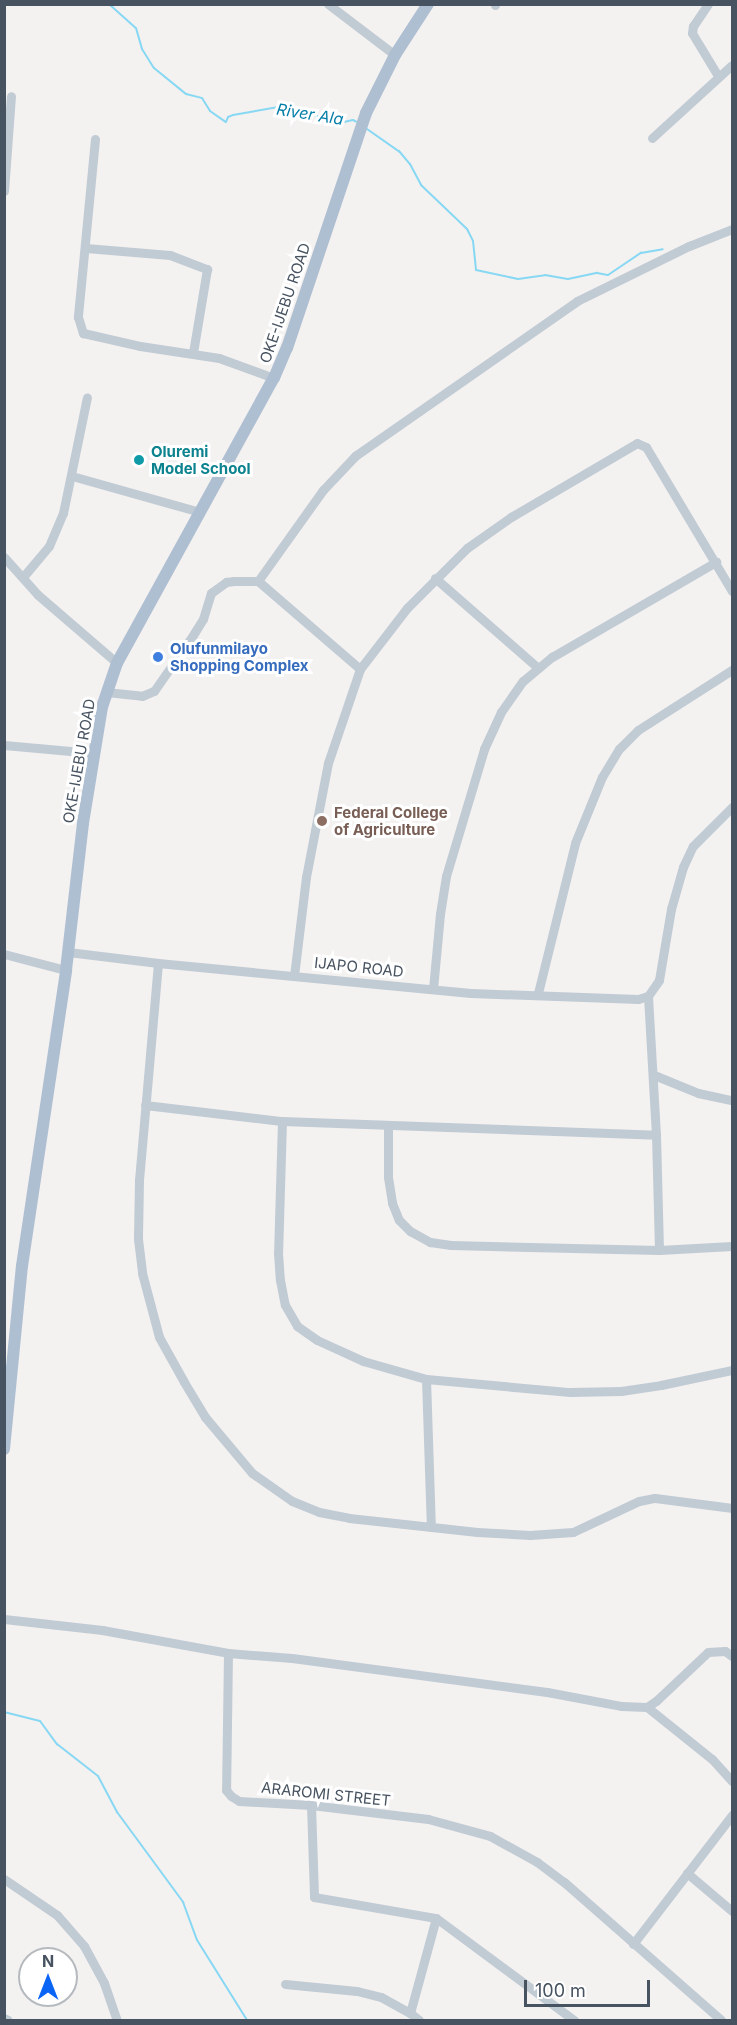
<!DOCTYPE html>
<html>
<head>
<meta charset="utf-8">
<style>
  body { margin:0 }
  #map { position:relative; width:737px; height:2025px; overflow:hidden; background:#f4f1f1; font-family:Inter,sans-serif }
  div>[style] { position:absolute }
  .stream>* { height:2px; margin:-1px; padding:0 1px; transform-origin:1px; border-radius:1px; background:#87d8f3 }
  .minor>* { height:9px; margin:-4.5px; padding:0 4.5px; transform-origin:4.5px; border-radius:4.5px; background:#c1cbd4 }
  .major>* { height:12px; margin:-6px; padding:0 6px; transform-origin:6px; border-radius:6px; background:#afbfd2 }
  .dots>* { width:16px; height:16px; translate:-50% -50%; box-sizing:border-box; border:3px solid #fff; border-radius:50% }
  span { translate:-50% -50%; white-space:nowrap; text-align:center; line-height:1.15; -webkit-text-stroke:6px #fff; paint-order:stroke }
  .street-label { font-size:15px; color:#475360 }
  .culture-label { font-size:15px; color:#0d838f; font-weight:700 }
  .left { translate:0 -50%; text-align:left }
  .shop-label { font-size:15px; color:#366cbe; font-weight:700 }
  .education-label { font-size:15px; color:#785e54; font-weight:700 }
  .water-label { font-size:16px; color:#037ea9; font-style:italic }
  .frame { position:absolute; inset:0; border:6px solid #475360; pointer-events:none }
  .north { position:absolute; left:18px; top:1947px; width:60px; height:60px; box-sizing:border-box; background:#fff; border:2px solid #b5babf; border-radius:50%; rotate:0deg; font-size:16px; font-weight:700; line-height:24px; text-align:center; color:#475360 }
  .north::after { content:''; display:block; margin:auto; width:21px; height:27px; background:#0b65f4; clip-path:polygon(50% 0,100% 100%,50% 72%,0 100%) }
  .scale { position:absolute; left:524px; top:1980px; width:126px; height:27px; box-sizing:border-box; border:3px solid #475360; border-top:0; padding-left:8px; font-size:18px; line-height:21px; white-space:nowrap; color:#475360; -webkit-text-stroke:4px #fff; paint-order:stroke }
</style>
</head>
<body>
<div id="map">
  <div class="stream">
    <i style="left:109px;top:4px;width:36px;rotate:42deg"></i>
    <i style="left:136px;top:28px;width:22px;rotate:74deg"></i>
    <i style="left:142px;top:49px;width:22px;rotate:58deg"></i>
    <i style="left:154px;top:68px;width:41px;rotate:39.1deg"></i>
    <i style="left:186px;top:94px;width:16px;rotate:14deg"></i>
    <i style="left:202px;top:98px;width:15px;rotate:58deg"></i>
    <i style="left:210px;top:111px;width:19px;rotate:35deg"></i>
    <i style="left:226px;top:122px;width:5px;rotate:-68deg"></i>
    <i style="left:228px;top:117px;width:5px;rotate:-22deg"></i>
    <i style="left:233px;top:115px;width:46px;rotate:-10.1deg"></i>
    <i style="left:278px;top:107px;width:68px;rotate:12.8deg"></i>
    <i style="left:344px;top:122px;width:9px;rotate:-13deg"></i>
    <i style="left:353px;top:120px;width:4px;rotate:27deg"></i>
    <i style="left:367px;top:129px;width:39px;rotate:35deg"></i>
    <i style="left:399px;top:151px;width:17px;rotate:50deg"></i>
    <i style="left:410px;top:164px;width:24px;rotate:62deg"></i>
    <i style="left:421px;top:185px;width:64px;rotate:43.7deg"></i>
    <i style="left:467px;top:229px;width:13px;rotate:63deg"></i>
    <i style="left:473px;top:241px;width:29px;rotate:84deg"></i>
    <i style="left:476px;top:270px;width:43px;rotate:12.1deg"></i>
    <i style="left:518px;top:279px;width:27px;rotate:-8deg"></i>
    <i style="left:545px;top:275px;width:23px;rotate:10deg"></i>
    <i style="left:568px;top:279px;width:30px;rotate:-12deg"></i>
    <i style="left:597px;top:273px;width:11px;rotate:10deg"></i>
    <i style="left:608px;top:275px;width:40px;rotate:-34deg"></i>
    <i style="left:641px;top:253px;width:22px;rotate:-10deg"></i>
    <i style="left:4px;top:1712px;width:37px;rotate:14deg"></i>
    <i style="left:40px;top:1721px;width:29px;rotate:54deg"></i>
    <i style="left:57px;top:1744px;width:52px;rotate:38deg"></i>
    <i style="left:98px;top:1776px;width:41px;rotate:62.2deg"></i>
    <i style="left:117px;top:1812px;width:112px;rotate:53.7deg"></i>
    <i style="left:183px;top:1902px;width:40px;rotate:69.8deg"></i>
    <i style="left:197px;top:1940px;width:94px;rotate:58deg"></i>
  </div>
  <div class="minor">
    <i style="left:328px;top:4px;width:84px;rotate:37.3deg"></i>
    <i style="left:495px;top:4px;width:1px;rotate:90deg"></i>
    <i style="left:708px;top:4px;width:27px;rotate:124deg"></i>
    <i style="left:693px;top:26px;width:7px;rotate:98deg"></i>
    <i style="left:692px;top:33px;width:50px;rotate:58.8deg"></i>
    <i style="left:652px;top:138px;width:108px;rotate:-42.4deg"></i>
    <i style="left:95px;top:139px;width:179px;rotate:95.5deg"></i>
    <i style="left:78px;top:317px;width:17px;rotate:73deg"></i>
    <i style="left:83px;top:333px;width:58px;rotate:12.8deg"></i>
    <i style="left:140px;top:346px;width:80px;rotate:8.6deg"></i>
    <i style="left:219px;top:358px;width:59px;rotate:20deg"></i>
    <i style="left:4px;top:191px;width:95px;rotate:-85.8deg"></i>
    <i style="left:86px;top:248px;width:84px;rotate:4.8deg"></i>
    <i style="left:170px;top:255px;width:40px;rotate:21deg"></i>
    <i style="left:207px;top:269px;width:85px;rotate:99.5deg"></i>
    <i style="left:72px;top:476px;width:133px;rotate:15.7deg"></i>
    <i style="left:4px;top:557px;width:51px;rotate:48.2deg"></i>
    <i style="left:38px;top:595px;width:104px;rotate:40.7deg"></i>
    <i style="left:23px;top:577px;width:40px;rotate:-50deg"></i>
    <i style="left:49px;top:546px;width:36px;rotate:-67deg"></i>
    <i style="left:63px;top:513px;width:118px;rotate:-78.3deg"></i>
    <i style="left:435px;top:578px;width:137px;rotate:41.1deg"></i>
    <i style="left:258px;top:581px;width:112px;rotate:-54.5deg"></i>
    <i style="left:323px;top:490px;width:47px;rotate:-46.7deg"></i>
    <i style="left:355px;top:456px;width:271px;rotate:-34.9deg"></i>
    <i style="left:577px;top:301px;width:125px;rotate:-26.2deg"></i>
    <i style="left:689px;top:246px;width:46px;rotate:-21.6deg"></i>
    <i style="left:106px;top:692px;width:36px;rotate:6deg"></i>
    <i style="left:142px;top:696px;width:13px;rotate:-23deg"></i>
    <i style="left:154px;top:691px;width:68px;rotate:-55.1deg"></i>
    <i style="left:193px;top:635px;width:19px;rotate:-58deg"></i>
    <i style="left:203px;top:619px;width:27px;rotate:-73deg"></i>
    <i style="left:211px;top:593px;width:19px;rotate:-36deg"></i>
    <i style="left:226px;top:582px;width:8px;rotate:-7deg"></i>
    <i style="left:234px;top:581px;width:24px"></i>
    <i style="left:258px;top:581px;width:135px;rotate:40.8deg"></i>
    <i style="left:4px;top:745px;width:89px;rotate:5.1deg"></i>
    <i style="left:68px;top:952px;width:91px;rotate:7deg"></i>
    <i style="left:158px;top:963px;width:314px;rotate:5.5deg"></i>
    <i style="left:471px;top:993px;width:167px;rotate:2.1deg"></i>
    <i style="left:638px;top:999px;width:10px;rotate:-17deg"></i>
    <i style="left:4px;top:954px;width:64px;rotate:14.5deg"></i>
    <i style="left:158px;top:963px;width:218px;rotate:95deg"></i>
    <i style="left:139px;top:1180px;width:59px;rotate:91deg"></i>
    <i style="left:138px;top:1239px;width:34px;rotate:83deg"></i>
    <i style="left:142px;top:1273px;width:66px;rotate:75.1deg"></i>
    <i style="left:159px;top:1337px;width:51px;rotate:60.9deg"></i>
    <i style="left:184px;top:1382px;width:41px;rotate:59deg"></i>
    <i style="left:205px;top:1417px;width:73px;rotate:50deg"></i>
    <i style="left:252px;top:1473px;width:49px;rotate:35deg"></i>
    <i style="left:292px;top:1501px;width:29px;rotate:22deg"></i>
    <i style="left:319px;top:1512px;width:31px;rotate:11deg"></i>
    <i style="left:349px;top:1518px;width:129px;rotate:6.2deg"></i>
    <i style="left:477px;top:1532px;width:53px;rotate:3.2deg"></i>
    <i style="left:530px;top:1535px;width:43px;rotate:-4deg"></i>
    <i style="left:573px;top:1532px;width:73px;rotate:-25.2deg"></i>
    <i style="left:639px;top:1501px;width:16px;rotate:-11deg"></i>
    <i style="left:655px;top:1498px;width:78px;rotate:7.4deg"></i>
    <i style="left:294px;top:976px;width:100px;rotate:-83.1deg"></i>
    <i style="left:306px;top:877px;width:116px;rotate:-79.1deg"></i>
    <i style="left:328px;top:763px;width:99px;rotate:-71.2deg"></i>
    <i style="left:360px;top:669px;width:77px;rotate:-52.4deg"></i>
    <i style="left:407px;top:608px;width:85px;rotate:-45deg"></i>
    <i style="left:467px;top:548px;width:54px;rotate:-35.2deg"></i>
    <i style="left:511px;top:517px;width:146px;rotate:-30.4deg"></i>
    <i style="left:637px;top:443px;width:10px;rotate:24deg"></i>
    <i style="left:646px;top:447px;width:168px;rotate:59.2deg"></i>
    <i style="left:433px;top:989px;width:75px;rotate:-84.7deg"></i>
    <i style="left:440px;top:914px;width:38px;rotate:-81deg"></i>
    <i style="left:446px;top:876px;width:133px;rotate:-73.3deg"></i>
    <i style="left:484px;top:749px;width:41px;rotate:-65.3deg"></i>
    <i style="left:501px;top:712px;width:38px;rotate:-55deg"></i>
    <i style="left:523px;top:681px;width:38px;rotate:-40deg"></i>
    <i style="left:552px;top:657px;width:190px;rotate:-30.1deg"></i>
    <i style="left:538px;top:993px;width:154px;rotate:-76.1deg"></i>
    <i style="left:575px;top:843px;width:71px;rotate:-67.8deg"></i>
    <i style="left:602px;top:777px;width:33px;rotate:-59deg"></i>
    <i style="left:619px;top:749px;width:27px;rotate:-45deg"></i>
    <i style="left:638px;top:730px;width:112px;rotate:-32.6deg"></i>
    <i style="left:654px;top:1075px;width:48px;rotate:22.2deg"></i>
    <i style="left:698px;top:1093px;width:35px;rotate:12deg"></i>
    <i style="left:145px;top:1105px;width:138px;rotate:6.7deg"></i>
    <i style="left:282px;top:1121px;width:374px;rotate:2.1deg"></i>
    <i style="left:656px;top:1135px;width:115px;rotate:88.5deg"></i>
    <i style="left:282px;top:1121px;width:132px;rotate:91.7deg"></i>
    <i style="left:278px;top:1253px;width:27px;rotate:86deg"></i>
    <i style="left:280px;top:1280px;width:25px;rotate:79deg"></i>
    <i style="left:285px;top:1305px;width:24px;rotate:60deg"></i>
    <i style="left:297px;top:1326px;width:24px;rotate:35deg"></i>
    <i style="left:317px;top:1340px;width:51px;rotate:24.5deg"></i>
    <i style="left:363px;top:1361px;width:66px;rotate:15.9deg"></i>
    <i style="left:426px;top:1379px;width:145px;rotate:5.2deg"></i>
    <i style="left:570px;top:1392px;width:51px;rotate:-1.1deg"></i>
    <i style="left:621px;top:1391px;width:40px;rotate:-8.5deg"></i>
    <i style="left:661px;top:1385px;width:73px;rotate:-11.9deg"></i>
    <i style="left:388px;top:1125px;width:52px;rotate:90deg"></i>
    <i style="left:388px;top:1177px;width:26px;rotate:81deg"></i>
    <i style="left:392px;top:1203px;width:18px;rotate:68deg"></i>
    <i style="left:399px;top:1220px;width:16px;rotate:45deg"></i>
    <i style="left:410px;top:1231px;width:23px;rotate:29deg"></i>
    <i style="left:430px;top:1242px;width:21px;rotate:8deg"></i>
    <i style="left:451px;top:1245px;width:208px;rotate:1.4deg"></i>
    <i style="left:659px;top:1250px;width:73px;rotate:-3.1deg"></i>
    <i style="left:656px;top:1135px;width:139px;rotate:-93.3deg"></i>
    <i style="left:648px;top:996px;width:19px;rotate:-55deg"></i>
    <i style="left:659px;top:980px;width:72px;rotate:-80.4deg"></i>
    <i style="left:671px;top:909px;width:44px;rotate:-74.1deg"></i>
    <i style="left:683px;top:867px;width:23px;rotate:-65deg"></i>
    <i style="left:693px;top:846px;width:55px;rotate:-45deg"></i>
    <i style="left:426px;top:1379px;width:148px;rotate:88.1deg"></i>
    <i style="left:4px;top:1619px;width:99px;rotate:6.4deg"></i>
    <i style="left:102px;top:1630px;width:128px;rotate:10.3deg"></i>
    <i style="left:228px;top:1653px;width:64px;rotate:4.5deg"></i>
    <i style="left:292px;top:1658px;width:257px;rotate:7.6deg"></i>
    <i style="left:547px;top:1692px;width:75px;rotate:10.7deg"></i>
    <i style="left:621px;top:1706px;width:26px;rotate:2deg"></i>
    <i style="left:647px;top:1707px;width:11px;rotate:-34deg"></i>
    <i style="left:656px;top:1701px;width:71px;rotate:-43.3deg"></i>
    <i style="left:708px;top:1652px;width:17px;rotate:-3deg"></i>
    <i style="left:725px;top:1651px;width:9px;rotate:36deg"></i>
    <i style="left:228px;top:1653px;width:137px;rotate:90.8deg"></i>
    <i style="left:226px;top:1790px;width:8px;rotate:50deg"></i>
    <i style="left:231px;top:1796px;width:9px;rotate:32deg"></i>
    <i style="left:239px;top:1801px;width:72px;rotate:3.2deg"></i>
    <i style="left:311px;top:1805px;width:118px;rotate:6.8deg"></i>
    <i style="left:428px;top:1819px;width:64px;rotate:15.3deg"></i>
    <i style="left:490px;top:1836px;width:54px;rotate:29deg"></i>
    <i style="left:537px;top:1862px;width:34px;rotate:37deg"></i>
    <i style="left:564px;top:1882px;width:209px;rotate:41.3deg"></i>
    <i style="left:647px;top:1707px;width:83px;rotate:38.7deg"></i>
    <i style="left:712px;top:1759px;width:30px;rotate:48deg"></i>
    <i style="left:311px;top:1805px;width:92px;rotate:88.1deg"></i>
    <i style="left:314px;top:1897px;width:124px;rotate:9.8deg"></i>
    <i style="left:436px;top:1918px;width:172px;rotate:36.5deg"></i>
    <i style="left:687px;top:1873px;width:59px;rotate:40.2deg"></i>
    <i style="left:4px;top:1879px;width:64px;rotate:34.2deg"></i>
    <i style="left:57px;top:1915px;width:41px;rotate:48.9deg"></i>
    <i style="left:84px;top:1946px;width:42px;rotate:61.6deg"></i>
    <i style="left:104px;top:1983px;width:39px;rotate:71deg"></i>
    <i style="left:633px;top:1944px;width:163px;rotate:-52.5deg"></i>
    <i style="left:285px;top:1984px;width:72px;rotate:5.6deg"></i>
    <i style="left:357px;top:1991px;width:25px;rotate:14deg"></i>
    <i style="left:381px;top:1997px;width:33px;rotate:29deg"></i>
    <i style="left:4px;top:2018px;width:4px;rotate:27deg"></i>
    <i style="left:419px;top:2020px;width:11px;rotate:-142deg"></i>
    <i style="left:410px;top:2013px;width:98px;rotate:-74.7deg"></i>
  </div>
  <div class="major">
    <i style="left:4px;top:1449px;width:184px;rotate:-84.4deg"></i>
    <i style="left:22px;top:1266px;width:299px;rotate:-81.5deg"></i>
    <i style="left:66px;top:970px;width:148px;rotate:-83.4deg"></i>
    <i style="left:83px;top:823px;width:118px;rotate:-80.7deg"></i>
    <i style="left:102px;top:707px;width:46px;rotate:-71.2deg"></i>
    <i style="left:117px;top:663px;width:325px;rotate:-61.2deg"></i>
    <i style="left:274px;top:378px;width:33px;rotate:-67deg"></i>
    <i style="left:287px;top:348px;width:248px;rotate:-71.4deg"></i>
    <i style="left:366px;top:113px;width:65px;rotate:-63.4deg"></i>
    <i style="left:395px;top:55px;width:61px;rotate:-57.1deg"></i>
  </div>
  <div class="dots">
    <i style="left:139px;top:460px;background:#0f9aa8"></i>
    <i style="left:158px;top:657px;background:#3f7fe0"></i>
    <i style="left:322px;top:821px;background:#8d6e63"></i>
  </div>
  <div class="street-label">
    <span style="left:285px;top:303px;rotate:-71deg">OKE-IJEBU ROAD</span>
    <span style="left:79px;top:761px;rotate:-80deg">OKE-IJEBU ROAD</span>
    <span style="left:359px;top:967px;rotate:6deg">IJAPO ROAD</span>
    <span style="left:326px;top:1794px;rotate:6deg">ARAROMI STREET</span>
  </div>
  <div class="culture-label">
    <span class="left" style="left:151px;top:460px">Oluremi<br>Model School</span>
  </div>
  <div class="shop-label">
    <span class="left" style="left:170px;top:657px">Olufunmilayo<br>Shopping Complex</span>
  </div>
  <div class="education-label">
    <span class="left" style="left:334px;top:821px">Federal College<br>of Agriculture</span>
  </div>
  <div class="water-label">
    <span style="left:310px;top:114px;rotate:9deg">River Ala</span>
  </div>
  <div class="frame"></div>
  <div class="north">N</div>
  <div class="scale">100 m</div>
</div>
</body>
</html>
